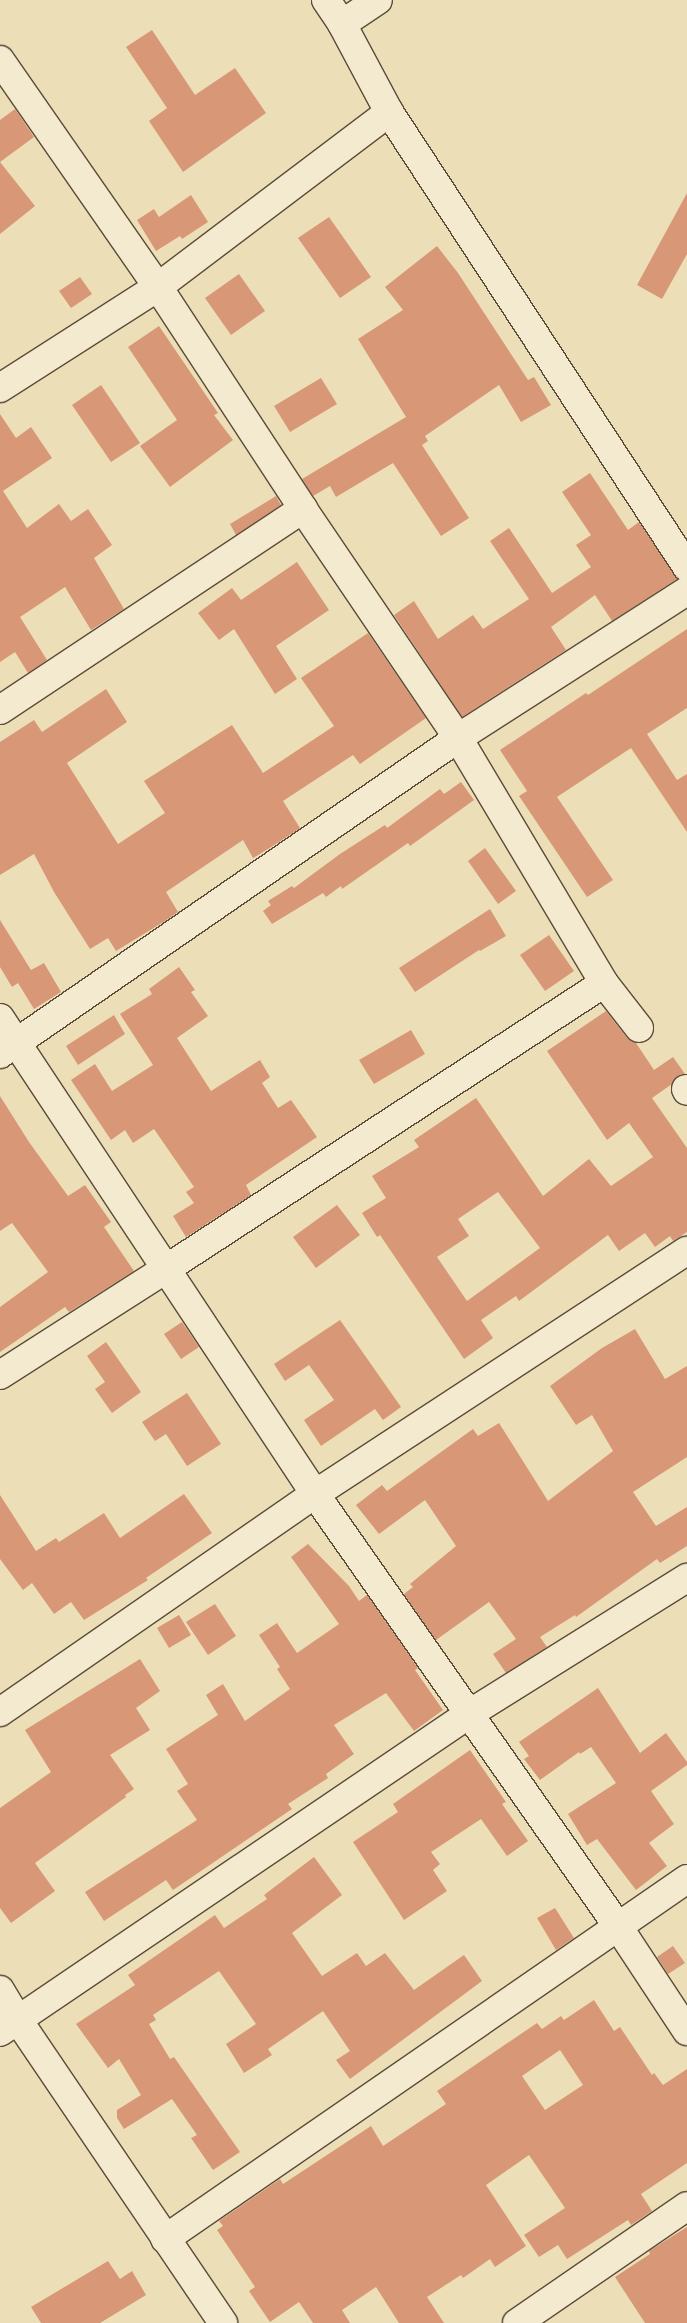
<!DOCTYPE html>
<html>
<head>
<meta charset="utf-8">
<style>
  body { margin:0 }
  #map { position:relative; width:687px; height:2323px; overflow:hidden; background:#ecdfb7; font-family:Vollkorn,serif }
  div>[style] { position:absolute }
  .building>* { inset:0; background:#d89777 }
  .roads { filter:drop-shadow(1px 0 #5b4b39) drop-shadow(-1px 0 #5b4b39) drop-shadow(0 1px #5b4b39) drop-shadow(0 -1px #5b4b39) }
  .minor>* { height:28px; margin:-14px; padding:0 14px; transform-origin:14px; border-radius:14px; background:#f3ead0 }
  span { translate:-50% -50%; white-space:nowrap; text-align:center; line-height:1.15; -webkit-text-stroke:4px #f3ead0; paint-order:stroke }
</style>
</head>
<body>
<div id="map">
  <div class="building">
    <i style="clip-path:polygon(152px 30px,195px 95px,235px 68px,266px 113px,183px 172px,149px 121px,167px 108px,126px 47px)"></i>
    <i style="clip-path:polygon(15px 109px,34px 137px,0 162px,35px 206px,0 234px,0 120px)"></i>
    <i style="clip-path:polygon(687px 193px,687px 254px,662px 299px,637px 285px)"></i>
    <i style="clip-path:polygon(191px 195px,208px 222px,182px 239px,180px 236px,156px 251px,137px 220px,154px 209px,159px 217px)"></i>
    <i style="clip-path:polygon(329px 217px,371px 277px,340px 298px,298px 238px)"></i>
    <i style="clip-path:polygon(437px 246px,458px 273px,528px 380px,534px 377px,551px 405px,521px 422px,499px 385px,425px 436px,428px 441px,422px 445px,469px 518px,441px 536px,393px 463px,336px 497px,330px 486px,313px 496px,302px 479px,406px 417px,358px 339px,403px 310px,385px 287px)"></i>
    <i style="clip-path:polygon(239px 274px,265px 311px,231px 335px,205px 298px)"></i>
    <i style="clip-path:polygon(80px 277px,92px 294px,71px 308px,59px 291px)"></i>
    <i style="clip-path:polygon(159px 326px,218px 413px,214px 415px,233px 440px,170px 487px,140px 446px,177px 420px,128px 347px)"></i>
    <i style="clip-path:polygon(321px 378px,337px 404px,290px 432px,274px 406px)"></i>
    <i style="clip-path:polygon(101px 385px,140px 443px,111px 462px,72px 405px)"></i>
    <i style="clip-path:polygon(0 414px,16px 438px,31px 427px,52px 458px,3px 491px,27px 528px,59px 504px,71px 521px,88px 509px,112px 545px,94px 558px,124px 609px,91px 630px,65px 587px,20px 617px,47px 660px,28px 673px,15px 652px,0 662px)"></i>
    <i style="clip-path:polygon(590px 473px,628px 530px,639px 522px,677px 579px,612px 621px,595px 595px,551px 627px,566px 650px,462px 717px,394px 615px,414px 601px,438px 639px,473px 615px,483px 629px,529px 599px,490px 541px,509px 528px,552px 593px,591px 567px,576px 545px,591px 535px,562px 492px)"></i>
    <i style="clip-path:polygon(276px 496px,281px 505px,236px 535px,230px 524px)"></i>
    <i style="clip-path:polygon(297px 562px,329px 610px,276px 646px,297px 679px,275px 694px,234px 629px,219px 640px,198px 613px,232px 588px,241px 600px)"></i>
    <i style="clip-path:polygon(687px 629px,687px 708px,647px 734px,677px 780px,687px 774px,687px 832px,631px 748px,557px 797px,613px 880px,587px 897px,519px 796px,527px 791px,500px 750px,586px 693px,588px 695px)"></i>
    <i style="clip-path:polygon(368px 633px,426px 718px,360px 764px,353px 755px,283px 801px,300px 828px,276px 844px,253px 858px,243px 840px,166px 892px,178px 912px,165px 921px,116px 951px,108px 938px,90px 949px,54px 892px,34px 854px,0 875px,0 742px,34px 720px,42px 732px,106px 689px,127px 722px,67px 763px,118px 844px,165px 813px,144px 781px,232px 725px,263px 773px,334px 726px,301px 678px)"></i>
    <i style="clip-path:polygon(461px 782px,474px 800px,410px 846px,408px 843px,342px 889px,341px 886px,326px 897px,323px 893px,272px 924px,263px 911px,271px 905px,268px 901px,292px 886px,294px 888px,340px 854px,385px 825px,387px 828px,440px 789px,444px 794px)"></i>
    <i style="clip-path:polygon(485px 848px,516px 891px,498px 904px,468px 861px)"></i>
    <i style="clip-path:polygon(490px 909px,506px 936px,480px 951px,479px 950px,415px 992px,399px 968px)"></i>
    <i style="clip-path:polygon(0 920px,31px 970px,44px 963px,61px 992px,34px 1009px,18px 983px,12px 987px,0 967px)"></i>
    <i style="clip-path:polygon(549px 935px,574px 971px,545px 991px,520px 955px)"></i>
    <i style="clip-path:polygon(179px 967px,195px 990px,191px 992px,208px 1016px,177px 1038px,211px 1091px,260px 1060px,270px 1077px,262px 1083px,278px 1108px,291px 1100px,317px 1137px,246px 1185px,251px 1195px,186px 1237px,173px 1216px,194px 1203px,186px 1192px,194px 1187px,154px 1129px,133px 1143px,125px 1130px,111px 1140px,71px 1080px,95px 1064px,112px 1091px,153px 1065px,120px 1014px,152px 994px,149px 989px)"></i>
    <i style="clip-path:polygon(evenodd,606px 1011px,627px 1038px,636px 1043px,654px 1070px,673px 1057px,685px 1074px,679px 1075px,672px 1084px,652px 1098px,687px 1148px,687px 1232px,673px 1241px,670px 1236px,655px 1247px,645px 1233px,619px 1251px,608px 1235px,519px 1301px,516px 1296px,481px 1320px,493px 1338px,464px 1359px,380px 1235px,377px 1237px,362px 1213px,386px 1198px,372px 1176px,419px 1147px,414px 1140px,476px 1098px,543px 1196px,589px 1159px,611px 1186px,653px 1157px,629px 1123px,607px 1140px,547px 1051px,606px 1011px,498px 1192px,540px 1248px,467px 1301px,437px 1257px,469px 1236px,458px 1219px,498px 1192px)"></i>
    <i style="clip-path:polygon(114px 1015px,125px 1034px,78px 1065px,66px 1046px)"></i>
    <i style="clip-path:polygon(411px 1030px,425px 1054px,374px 1084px,359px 1060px)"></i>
    <i style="clip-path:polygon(0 1096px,29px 1142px,68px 1196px,85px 1185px,111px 1222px,104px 1227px,134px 1271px,69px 1312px,65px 1307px,0 1352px,0 1307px,48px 1272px,12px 1223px,0 1231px)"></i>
    <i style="clip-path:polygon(337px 1205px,360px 1235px,316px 1268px,293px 1237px)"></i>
    <i style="clip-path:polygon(340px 1320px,401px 1407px,383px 1420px,375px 1409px,321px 1446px,304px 1420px,334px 1400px,309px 1365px,285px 1381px,274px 1364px)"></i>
    <i style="clip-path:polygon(182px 1322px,199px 1347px,181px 1359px,164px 1334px)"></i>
    <i style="clip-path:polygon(635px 1329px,665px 1379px,687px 1366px,687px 1457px,633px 1492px,656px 1526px,687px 1507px,687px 1546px,660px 1563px,657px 1559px,576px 1617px,575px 1615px,540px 1637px,547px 1647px,506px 1673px,493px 1654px,516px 1639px,489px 1602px,436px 1640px,404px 1594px,413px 1587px,410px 1584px,456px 1546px,425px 1500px,379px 1534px,356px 1505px,382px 1485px,387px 1491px,473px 1429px,478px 1436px,499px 1423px,548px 1501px,613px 1451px,592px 1415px,576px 1425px,550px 1386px,602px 1348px)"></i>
    <i style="clip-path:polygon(106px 1342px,141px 1392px,112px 1413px,95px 1389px,105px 1382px,87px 1356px)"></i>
    <i style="clip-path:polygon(187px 1393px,221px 1444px,187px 1466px,166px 1434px,155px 1441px,142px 1422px)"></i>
    <i style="clip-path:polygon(184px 1494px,212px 1533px,146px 1578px,148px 1580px,84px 1620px,71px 1602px,54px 1614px,32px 1583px,23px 1590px,0 1559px,0 1495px,36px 1551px,56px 1538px,59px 1542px,104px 1513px,120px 1538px)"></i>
    <i style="clip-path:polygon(308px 1544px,349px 1586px,359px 1601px,367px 1595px,418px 1668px,415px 1670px,443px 1710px,414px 1731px,386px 1693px,334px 1725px,354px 1754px,326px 1774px,328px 1778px,288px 1804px,292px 1809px,173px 1890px,166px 1880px,104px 1921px,85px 1892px,197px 1820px,177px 1791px,188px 1784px,166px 1749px,218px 1715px,206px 1695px,223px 1684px,245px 1721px,290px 1689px,277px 1669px,280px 1667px,259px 1635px,277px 1623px,297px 1653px,339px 1624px,291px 1557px)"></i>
    <i style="clip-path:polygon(215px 1604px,236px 1636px,208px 1655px,186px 1622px)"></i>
    <i style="clip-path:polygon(179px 1615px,191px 1635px,169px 1648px,157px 1628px)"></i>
    <i style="clip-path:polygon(140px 1659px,160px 1691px,136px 1708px,150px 1730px,110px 1755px,134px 1789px,125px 1795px,126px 1797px,35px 1863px,55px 1891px,11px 1923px,0 1908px,0 1808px,51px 1772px,25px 1730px)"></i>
    <i style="clip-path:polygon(598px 1688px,640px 1753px,666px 1733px,687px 1762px,687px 1765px,651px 1791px,674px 1824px,649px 1843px,667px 1866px,636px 1890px,597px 1839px,587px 1845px,568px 1814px,616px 1783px,591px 1747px,580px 1754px,579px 1752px,540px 1780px,524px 1759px,529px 1756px,519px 1742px)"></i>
    <i style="clip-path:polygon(470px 1750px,506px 1802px,502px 1804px,528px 1841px,507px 1856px,481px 1819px,431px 1852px,440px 1864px,433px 1870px,447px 1891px,404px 1920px,353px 1842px,398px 1812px,393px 1804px)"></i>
    <i style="clip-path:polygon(314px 1857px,342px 1895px,292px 1933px,322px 1976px,357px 1953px,366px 1966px,385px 1953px,414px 1990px,464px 1955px,482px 1981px,350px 2079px,336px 2060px,350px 2051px,323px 2011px,268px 2049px,272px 2055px,244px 2073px,226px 2044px,256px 2024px,219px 1971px,153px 2015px,156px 2020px,149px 2024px,170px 2059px,174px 2057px,240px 2152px,213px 2170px,191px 2138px,197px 2135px,172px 2099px,124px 2129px,117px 2118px,117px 2110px,141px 2095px,119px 2059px,108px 2068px,76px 2024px,135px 1985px,128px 1975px,215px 1915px,224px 1928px,267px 1899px,264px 1895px)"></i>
    <i style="clip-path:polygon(555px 1908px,574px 1938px,556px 1950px,537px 1918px)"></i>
    <i style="clip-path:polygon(673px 1946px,685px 1963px,668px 1974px,657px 1957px)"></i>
    <i style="clip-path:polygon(evenodd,594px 2000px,614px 2031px,620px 2027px,652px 2075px,654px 2073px,663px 2085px,687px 2069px,687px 2163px,641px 2194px,652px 2211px,631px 2225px,628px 2220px,567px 2259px,558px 2245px,539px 2257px,524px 2235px,565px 2208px,529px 2155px,486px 2185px,526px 2246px,495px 2267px,490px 2259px,463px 2278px,461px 2275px,427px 2297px,444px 2323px,399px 2323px,376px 2287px,342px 2310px,350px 2323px,313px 2323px,299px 2302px,270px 2322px,249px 2291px,255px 2287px,217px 2230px,223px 2226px,219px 2221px,280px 2179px,283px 2184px,371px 2126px,383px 2146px,446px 2104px,437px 2091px,537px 2023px,542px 2029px,561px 2016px,564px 2020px,594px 2000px,560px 2050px,583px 2085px,545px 2110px,522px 2076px,560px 2050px)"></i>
    <i style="clip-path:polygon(687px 2227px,687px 2323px,645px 2323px,615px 2277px,650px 2254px,649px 2251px)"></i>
    <i style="clip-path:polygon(108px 2261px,120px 2279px,132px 2271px,146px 2295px,100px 2323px,41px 2323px,31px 2307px)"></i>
  </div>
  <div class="roads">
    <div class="minor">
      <i style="left:326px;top:0;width:29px;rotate:56deg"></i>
      <i style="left:342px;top:24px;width:100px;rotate:61.9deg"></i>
      <i style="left:389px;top:112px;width:544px;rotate:56.78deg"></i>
      <i style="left:342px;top:24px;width:43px;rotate:-33.7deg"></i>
      <i style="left:0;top:60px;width:277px;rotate:55.2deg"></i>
      <i style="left:158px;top:287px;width:265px;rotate:56.8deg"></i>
      <i style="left:303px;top:509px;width:277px;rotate:55.9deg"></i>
      <i style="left:458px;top:738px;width:285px;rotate:59.2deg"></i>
      <i style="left:604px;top:983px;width:57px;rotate:52.1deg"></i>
      <i style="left:0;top:388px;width:188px;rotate:-32.6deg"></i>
      <i style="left:158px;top:287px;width:290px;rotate:-37.1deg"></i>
      <i style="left:0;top:710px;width:364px;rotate:-33.6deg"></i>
      <i style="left:0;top:1018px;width:571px;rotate:56.5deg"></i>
      <i style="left:315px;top:1494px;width:526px;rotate:54.98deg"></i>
      <i style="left:617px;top:1925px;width:127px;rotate:56.6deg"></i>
      <i style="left:0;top:1054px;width:556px;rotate:-34.6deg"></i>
      <i style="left:458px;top:738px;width:272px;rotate:-32.7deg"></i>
      <i style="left:686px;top:1089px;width:2px;rotate:63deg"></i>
      <i style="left:0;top:1375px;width:197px;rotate:-32.6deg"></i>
      <i style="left:166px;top:1269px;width:523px;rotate:-33.14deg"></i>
      <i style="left:0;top:1712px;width:383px;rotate:-34.7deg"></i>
      <i style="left:315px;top:1494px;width:444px;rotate:-33.2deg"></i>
      <i style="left:0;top:1990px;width:35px;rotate:59deg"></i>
      <i style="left:18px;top:2020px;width:366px;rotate:55.9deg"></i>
      <i style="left:0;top:2032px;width:567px;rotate:-34.14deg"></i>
      <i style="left:469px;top:1714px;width:257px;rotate:-32deg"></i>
      <i style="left:165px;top:2239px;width:634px;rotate:-34.59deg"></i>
      <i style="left:517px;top:2323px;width:206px;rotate:-34.5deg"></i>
    </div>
  </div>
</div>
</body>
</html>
